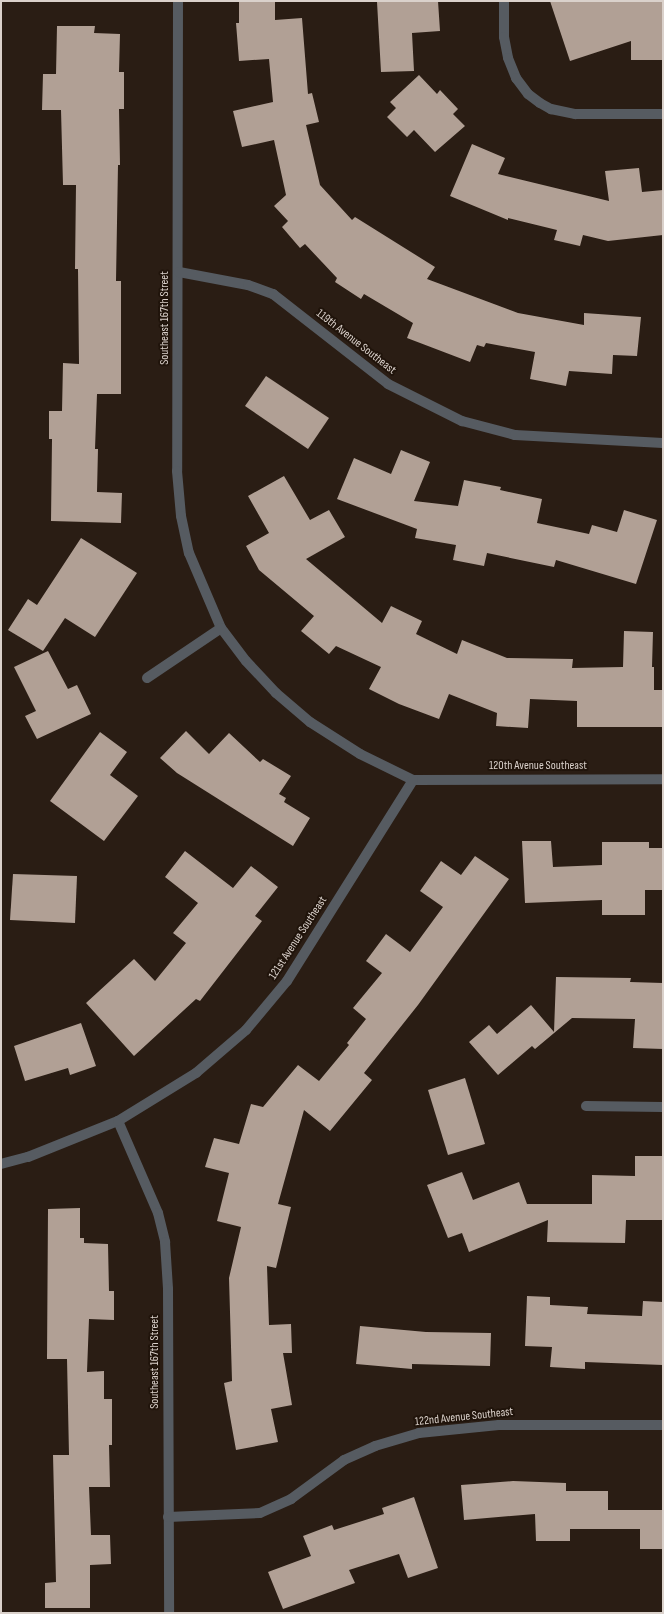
<!DOCTYPE html>
<html>
<head>
<meta charset="utf-8">
<style>
  body { margin:0 }
  #map { position:relative; width:664px; height:1614px; overflow:hidden; background:#2a1d14; font-family:"Sofia Sans Condensed",sans-serif }
  div>[style] { position:absolute }
  .building>* { inset:0; background:#b1a095 }
  .minor>* { height:10px; margin:-5px; padding:0 5px; transform-origin:5px; border-radius:5px; background:#565b61 }
  span { translate:-50% -50%; white-space:nowrap; text-align:center; line-height:1.15; -webkit-text-stroke:4px #20140b; paint-order:stroke }
  .street-label { font-size:12px; color:#dad1cb }
  .frame { position:absolute; inset:0; border:2px solid #dad1cb; pointer-events:none }
</style>
</head>
<body>
<div id="map">
  <div class="building">
    <i style="clip-path:polygon(239px 1px,275px 1px,275px 20px,302px 18px,308px 94px,312px 93px,319px 122px,306px 125px,320px 185px,352px 220px,355px 217px,435px 267px,427px 279px,518px 313px,584px 325px,584px 313px,641px 317px,637px 356px,613px 355px,612px 374px,569px 371px,566px 386px,530px 379px,535px 352px,486px 343px,484px 347px,477px 345px,470px 362px,407px 338px,413px 323px,364px 294px,361px 299px,335px 282px,337px 278px,305px 244px,300px 248px,282px 227px,288px 221px,274px 206px,286px 195px,274px 140px,242px 147px,233px 111px,273px 102px,269px 59px,239px 61px,236px 23px,239px 23px)"></i>
    <i style="clip-path:polygon(399px 1px,438px 1px,440px 31px,412px 33px,414px 71px,381px 72px,377px 2px)"></i>
    <i style="clip-path:polygon(550px 1px,663px 1px,663px 60px,631px 60px,631px 41px,570px 61px)"></i>
    <i style="clip-path:polygon(57px 26px,95px 26px,94px 33px,120px 34px,119px 72px,124px 72px,124px 109px,119px 109px,120px 165px,118px 165px,116px 281px,121px 281px,121px 394px,97px 394px,95px 449px,98px 449px,97px 492px,122px 493px,121px 523px,51px 521px,52px 439px,49px 439px,49px 411px,62px 411px,63px 363px,79px 364px,78px 269px,75px 269px,76px 185px,63px 185px,61px 110px,42px 110px,43px 74px,56px 74px)"></i>
    <i style="clip-path:polygon(419px 75px,437px 94px,440px 90px,458px 109px,453px 114px,465px 126px,435px 152px,414px 130px,407px 137px,387px 117px,396px 108px,390px 102px)"></i>
    <i style="clip-path:polygon(472px 144px,505px 158px,498px 174px,609px 201px,605px 171px,639px 168px,642px 192px,663px 190px,663px 235px,608px 241px,583px 235px,580px 246px,554px 240px,557px 230px,508px 218px,508px 220px,450px 196px)"></i>
    <i style="clip-path:polygon(266px 376px,329px 418px,308px 449px,245px 406px)"></i>
    <i style="clip-path:polygon(401px 450px,430px 462px,414px 501px,458px 506px,464px 480px,501px 487px,500px 490px,542px 499px,537px 523px,589px 534px,592px 525px,617px 532px,624px 510px,657px 520px,636px 584px,556px 560px,554px 567px,487px 553px,484px 566px,453px 560px,456px 545px,415px 538px,417px 529px,337px 499px,354px 458px,391px 474px)"></i>
    <i style="clip-path:polygon(284px 476px,310px 520px,329px 510px,345px 537px,306px 559px,382px 623px,391px 606px,422px 621px,416px 634px,457px 654px,462px 640px,507px 658px,573px 659px,572px 668px,623px 667px,624px 631px,653px 632px,652px 667px,654px 667px,654px 690px,663px 690px,663px 727px,577px 727px,577px 701px,530px 699px,528px 728px,496px 726px,497px 713px,449px 694px,439px 719px,399px 704px,369px 689px,381px 667px,336px 646px,329px 654px,301px 631px,314px 616px,259px 570px,246px 546px,269px 533px,248px 496px)"></i>
    <i style="clip-path:polygon(81px 538px,137px 573px,95px 637px,65px 618px,43px 651px,8px 630px,28px 599px,37px 605px)"></i>
    <i style="clip-path:polygon(48px 651px,68px 689px,77px 685px,91px 714px,37px 739px,25px 716px,36px 711px,14px 667px)"></i>
    <i style="clip-path:polygon(186px 731px,209px 754px,229px 733px,260px 762px,263px 759px,291px 776px,279px 794px,286px 798px,284px 802px,310px 818px,293px 846px,177px 773px,160px 758px)"></i>
    <i style="clip-path:polygon(100px 732px,127px 752px,110px 775px,138px 796px,104px 841px,50px 801px)"></i>
    <i style="clip-path:polygon(522px 841px,551px 841px,553px 867px,602px 865px,602px 842px,649px 842px,649px 848px,663px 848px,663px 890px,645px 890px,645px 915px,602px 915px,602px 900px,525px 903px)"></i>
    <i style="clip-path:polygon(185px 851px,233px 888px,251px 866px,278px 887px,255px 916px,262px 921px,200px 1001px,196px 999px,134px 1056px,86px 1003px,134px 959px,155px 981px,186px 943px,173px 933px,198px 903px,165px 877px)"></i>
    <i style="clip-path:polygon(475px 856px,509px 879px,418px 1005px,364px 1073px,372px 1080px,330px 1131px,304px 1110px,278px 1204px,291px 1207px,276px 1268px,267px 1266px,269px 1325px,291px 1324px,292px 1353px,283px 1353px,292px 1405px,271px 1409px,278px 1442px,236px 1450px,224px 1383px,232px 1381px,229px 1278px,241px 1227px,217px 1221px,229px 1173px,205px 1167px,214px 1138px,239px 1144px,251px 1104px,263px 1107px,298px 1065px,319px 1081px,349px 1045px,347px 1043px,366px 1019px,353px 1008px,382px 973px,366px 961px,386px 934px,410px 952px,443px 907px,420px 891px,441px 861px,461px 875px)"></i>
    <i style="clip-path:polygon(13px 874px,77px 876px,75px 923px,10px 920px)"></i>
    <i style="clip-path:polygon(556px 977px,631px 978px,630px 982px,663px 983px,663px 1049px,633px 1048px,635px 1019px,572px 1018px,535px 1049px,532px 1046px,498px 1075px,469px 1042px,489px 1025px,497px 1034px,531px 1005px,554px 1032px)"></i>
    <i style="clip-path:polygon(81px 1023px,96px 1066px,70px 1075px,68px 1068px,25px 1081px,14px 1046px)"></i>
    <i style="clip-path:polygon(465px 1078px,485px 1144px,448px 1155px,428px 1090px)"></i>
    <i style="clip-path:polygon(635px 1156px,663px 1156px,663px 1220px,626px 1220px,625px 1243px,547px 1242px,548px 1220px,469px 1252px,462px 1233px,448px 1238px,427px 1185px,462px 1172px,473px 1200px,519px 1182px,527px 1204px,592px 1204px,592px 1175px,635px 1176px)"></i>
    <i style="clip-path:polygon(80px 1208px,80px 1238px,84px 1238px,84px 1243px,108px 1244px,109px 1291px,114px 1291px,114px 1320px,89px 1319px,87px 1372px,104px 1371px,104px 1399px,112px 1399px,112px 1445px,109px 1445px,110px 1487px,89px 1487px,91px 1535px,110px 1535px,111px 1564px,90px 1565px,90px 1608px,45px 1608px,45px 1583px,56px 1582px,53px 1455px,69px 1455px,67px 1359px,47px 1359px,48px 1209px)"></i>
    <i style="clip-path:polygon(527px 1296px,550px 1297px,550px 1305px,588px 1307px,587px 1314px,642px 1316px,643px 1301px,663px 1302px,663px 1365px,585px 1362px,585px 1369px,550px 1367px,552px 1347px,525px 1346px)"></i>
    <i style="clip-path:polygon(360px 1326px,426px 1332px,491px 1333px,490px 1366px,412px 1364px,412px 1369px,356px 1364px)"></i>
    <i style="clip-path:polygon(513px 1481px,566px 1483px,566px 1491px,608px 1491px,608px 1510px,663px 1510px,663px 1549px,640px 1549px,640px 1529px,570px 1529px,570px 1541px,536px 1541px,535px 1514px,464px 1520px,461px 1485px)"></i>
    <i style="clip-path:polygon(414px 1497px,438px 1568px,408px 1578px,399px 1554px,349px 1570px,355px 1583px,283px 1609px,268px 1572px,311px 1556px,303px 1536px,332px 1525px,334px 1530px,384px 1514px,382px 1508px)"></i>
  </div>
  <div class="minor">
    <i style="left:178px;top:1px;width:470px;rotate:90.1deg"></i>
    <i style="left:177px;top:471px;width:45px;rotate:84.9deg"></i>
    <i style="left:181px;top:516px;width:38px;rotate:78deg"></i>
    <i style="left:189px;top:553px;width:82px;rotate:66.9deg"></i>
    <i style="left:221px;top:628px;width:41px;rotate:52.9deg"></i>
    <i style="left:246px;top:661px;width:44px;rotate:46.8deg"></i>
    <i style="left:276px;top:693px;width:45px;rotate:40.5deg"></i>
    <i style="left:310px;top:722px;width:59px;rotate:32.6deg"></i>
    <i style="left:360px;top:754px;width:59px;rotate:26.1deg"></i>
    <i style="left:413px;top:780px;width:250px;rotate:-0.2deg"></i>
    <i style="left:504px;top:1px;width:36px;rotate:90deg"></i>
    <i style="left:504px;top:37px;width:21px;rotate:79deg"></i>
    <i style="left:508px;top:58px;width:22px;rotate:68deg"></i>
    <i style="left:516px;top:78px;width:20px;rotate:53deg"></i>
    <i style="left:528px;top:94px;width:15px;rotate:37deg"></i>
    <i style="left:540px;top:103px;width:13px;rotate:29deg"></i>
    <i style="left:551px;top:109px;width:25px;rotate:12deg"></i>
    <i style="left:575px;top:114px;width:88px"></i>
    <i style="left:179px;top:272px;width:70px;rotate:10.7deg"></i>
    <i style="left:248px;top:285px;width:27px;rotate:20deg"></i>
    <i style="left:273px;top:294px;width:146px;rotate:38deg"></i>
    <i style="left:388px;top:384px;width:83px;rotate:26.6deg"></i>
    <i style="left:462px;top:421px;width:55px;rotate:14.8deg"></i>
    <i style="left:515px;top:435px;width:148px;rotate:3.1deg"></i>
    <i style="left:147px;top:678px;width:89px;rotate:-34deg"></i>
    <i style="left:586px;top:1106px;width:77px;rotate:0.7deg"></i>
    <i style="left:118px;top:1121px;width:100px;rotate:66.5deg"></i>
    <i style="left:158px;top:1213px;width:30px;rotate:76deg"></i>
    <i style="left:165px;top:1242px;width:47px;rotate:86.3deg"></i>
    <i style="left:168px;top:1289px;width:324px;rotate:89.8deg"></i>
    <i style="left:1px;top:1164px;width:28px;rotate:-15deg"></i>
    <i style="left:28px;top:1157px;width:97px;rotate:-21.8deg"></i>
    <i style="left:118px;top:1121px;width:92px;rotate:-31.6deg"></i>
    <i style="left:196px;top:1073px;width:66px;rotate:-40.7deg"></i>
    <i style="left:246px;top:1030px;width:64px;rotate:-50.1deg"></i>
    <i style="left:287px;top:981px;width:237px;rotate:-57.9deg"></i>
    <i style="left:168px;top:1517px;width:92px;rotate:-2.5deg"></i>
    <i style="left:260px;top:1513px;width:34px;rotate:-24deg"></i>
    <i style="left:291px;top:1499px;width:66px;rotate:-36.3deg"></i>
    <i style="left:344px;top:1460px;width:34px;rotate:-24deg"></i>
    <i style="left:375px;top:1446px;width:46px;rotate:-16.5deg"></i>
    <i style="left:419px;top:1433px;width:80px;rotate:-5.7deg"></i>
    <i style="left:499px;top:1425px;width:164px"></i>
  </div>
  <div class="street-label">
    <span style="left:165px;top:318px;rotate:-90deg">Southeast 167th Street</span>
    <span style="left:356px;top:342px;rotate:38deg">119th Avenue Southeast</span>
    <span style="left:538px;top:766px">120th Avenue Southeast</span>
    <span style="left:298px;top:938px;rotate:-57deg">121st Avenue Southeast</span>
    <span style="left:155px;top:1362px;rotate:-90deg">Southeast 167th Street</span>
    <span style="left:464px;top:1417px;rotate:-6deg">122nd Avenue Southeast</span>
  </div>
  <div class="frame"></div>
</div>
</body>
</html>
